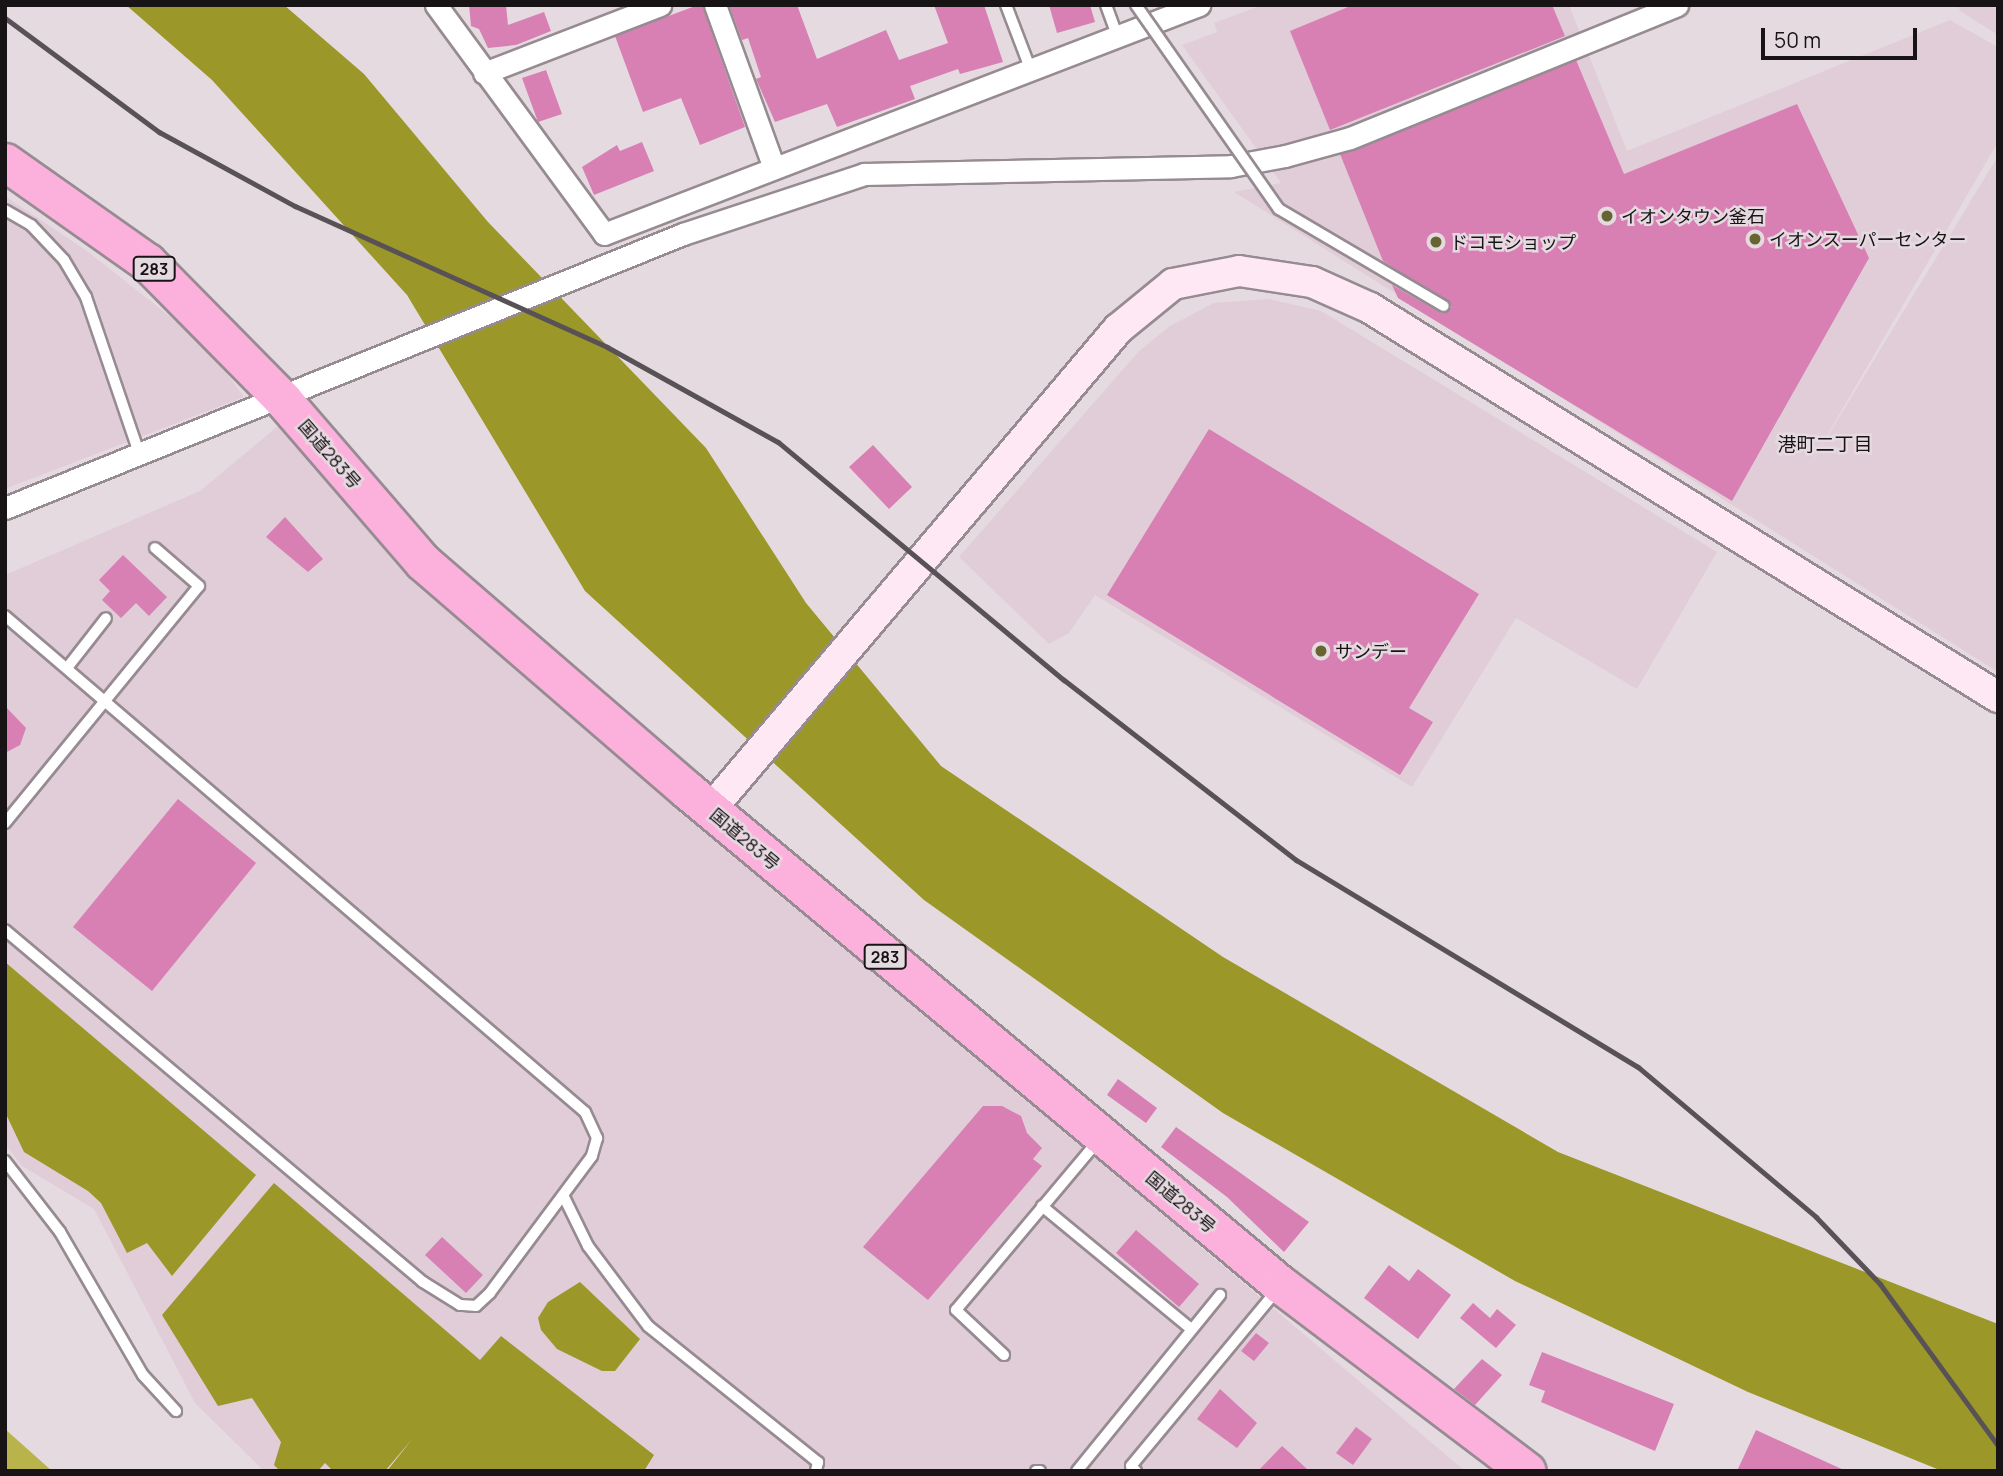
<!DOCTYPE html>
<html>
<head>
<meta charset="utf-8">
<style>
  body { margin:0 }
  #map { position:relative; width:2003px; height:1476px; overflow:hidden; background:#e6dae1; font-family:Manrope,"Noto Sans JP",sans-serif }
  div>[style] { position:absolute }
  .built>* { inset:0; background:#e1cdd8 }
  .forest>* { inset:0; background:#b8b44b }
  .water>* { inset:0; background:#9b9728 }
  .building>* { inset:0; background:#d87fb4 }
  .roads { filter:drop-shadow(2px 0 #968b91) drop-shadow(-2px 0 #968b91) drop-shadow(0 2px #968b91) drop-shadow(0 -2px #968b91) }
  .lane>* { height:10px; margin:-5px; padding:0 5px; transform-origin:5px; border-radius:5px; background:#fff }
  .street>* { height:21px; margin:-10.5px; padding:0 10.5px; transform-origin:10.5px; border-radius:10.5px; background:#fff }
  .secondary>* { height:30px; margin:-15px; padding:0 15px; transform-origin:15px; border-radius:15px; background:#fee8f4 }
  .highway>* { height:37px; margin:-18.5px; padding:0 18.5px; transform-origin:18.5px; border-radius:18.5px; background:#fcb1dc }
  .rail>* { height:5px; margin:-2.5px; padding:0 2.5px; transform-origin:2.5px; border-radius:2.5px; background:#585155 }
  .bridges { filter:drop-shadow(2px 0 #968b91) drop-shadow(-2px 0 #968b91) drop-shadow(0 2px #968b91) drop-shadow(0 -2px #968b91) }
  .lane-bridge>* { height:10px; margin:-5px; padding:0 5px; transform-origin:5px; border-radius:5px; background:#fff }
  .dots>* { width:19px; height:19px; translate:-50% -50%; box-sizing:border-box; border:4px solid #e6dae1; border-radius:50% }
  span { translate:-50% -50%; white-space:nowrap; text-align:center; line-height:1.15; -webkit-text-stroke:5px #e6dae1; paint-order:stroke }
  .shield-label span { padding:2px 5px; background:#e6dae1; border:2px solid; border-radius:5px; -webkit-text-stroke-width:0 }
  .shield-label { font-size:16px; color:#181416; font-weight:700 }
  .poi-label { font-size:18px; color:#181416 }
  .left { translate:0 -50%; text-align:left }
  .street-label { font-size:18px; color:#181416 }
  .neighbourhood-label { font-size:19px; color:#181416 }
  .frame { position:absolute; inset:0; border:7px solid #181416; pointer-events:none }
  .scale { position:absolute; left:1761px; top:28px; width:156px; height:32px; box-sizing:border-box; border:4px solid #181416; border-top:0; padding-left:9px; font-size:21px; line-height:24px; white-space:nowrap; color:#181416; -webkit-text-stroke:5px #e6dae1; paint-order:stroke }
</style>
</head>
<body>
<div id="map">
  <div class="built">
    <i style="clip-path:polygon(1262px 5px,1569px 5px,1627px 151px,1950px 20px,1998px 47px,1998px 142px,1804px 475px,1998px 156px,1998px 672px,1234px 192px,1281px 183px,1182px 45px,1217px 32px,1214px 23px)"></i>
    <i style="clip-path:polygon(1958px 5px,1998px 5px,1998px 35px,1960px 11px)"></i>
    <i style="clip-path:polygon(5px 196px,87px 251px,205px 344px,244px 397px,5px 489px)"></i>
    <i style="clip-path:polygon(1269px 299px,1321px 311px,1717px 552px,1637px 689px,1516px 618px,1412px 787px,1095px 595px,1069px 633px,1049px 644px,959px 557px,1139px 351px,1170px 326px,1214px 303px)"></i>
    <i style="clip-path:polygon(278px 426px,399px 566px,1465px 1471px,264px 1471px,195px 1403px,94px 1209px,22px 1166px,5px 1144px,5px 575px,200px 491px)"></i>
  </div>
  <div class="forest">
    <i style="clip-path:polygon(5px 1429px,52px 1471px,5px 1471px)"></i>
  </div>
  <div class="water">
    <i style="clip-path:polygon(126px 5px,284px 5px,364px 74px,488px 222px,706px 448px,806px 603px,941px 766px,1223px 957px,1558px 1152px,1998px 1324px,1998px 1471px,1942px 1471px,1748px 1392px,1515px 1281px,1223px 1113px,924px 900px,585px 591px,407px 295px,212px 80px)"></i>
    <i style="clip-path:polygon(5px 962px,256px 1175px,172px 1276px,147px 1243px,127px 1253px,101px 1203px,88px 1191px,24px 1152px,5px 1112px)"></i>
    <i style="clip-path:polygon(274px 1183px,480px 1360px,501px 1336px,654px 1455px,644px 1471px,387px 1471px,413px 1438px,385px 1471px,333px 1471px,325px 1463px,318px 1471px,280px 1471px,274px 1465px,281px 1442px,252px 1398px,218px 1406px,162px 1315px)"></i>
    <i style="clip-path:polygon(580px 1282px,640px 1339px,615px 1371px,602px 1371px,557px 1349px,541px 1330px,538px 1318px,548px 1302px)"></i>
  </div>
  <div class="building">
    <i style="clip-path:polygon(469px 5px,506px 5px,508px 25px,544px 12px,551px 31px,516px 45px,488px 48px,479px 29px,471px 26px)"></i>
    <i style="clip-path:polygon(698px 5px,702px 5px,745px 127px,700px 145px,681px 98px,643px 112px,615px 36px)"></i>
    <i style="clip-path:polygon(729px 5px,797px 5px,817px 59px,886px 30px,899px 60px,948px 43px,934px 5px,984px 5px,1003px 62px,960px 74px,958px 69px,910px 86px,915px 99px,837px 127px,827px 104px,775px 122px,756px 79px,761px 77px,748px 38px,742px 40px)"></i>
    <i style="clip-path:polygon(1049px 5px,1090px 5px,1095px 22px,1057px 33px)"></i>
    <i style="clip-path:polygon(1353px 5px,1552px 5px,1565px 36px,1330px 130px,1290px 31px)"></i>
    <i style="clip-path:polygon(1576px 60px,1624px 174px,1797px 104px,1869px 258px,1732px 501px,1398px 298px,1392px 285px,1441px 313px,1452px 307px,1383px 261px,1340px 154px)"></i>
    <i style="clip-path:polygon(546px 70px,562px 114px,538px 122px,522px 78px)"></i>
    <i style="clip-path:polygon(642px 142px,654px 171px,594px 195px,582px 167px,617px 145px,620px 151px)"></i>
    <i style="clip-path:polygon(1209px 429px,1479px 594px,1409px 708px,1433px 722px,1400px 775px,1107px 595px)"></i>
    <i style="clip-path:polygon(873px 445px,912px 487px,889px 509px,849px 467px)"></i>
    <i style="clip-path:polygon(285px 517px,323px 559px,308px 572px,266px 537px)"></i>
    <i style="clip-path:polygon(123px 555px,167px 597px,149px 616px,136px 603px,121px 618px,102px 600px,110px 591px,99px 580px)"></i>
    <i style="clip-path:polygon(5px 706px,26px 728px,20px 745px,5px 753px)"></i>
    <i style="clip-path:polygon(178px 799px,256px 863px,152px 991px,73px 927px)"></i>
    <i style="clip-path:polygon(1118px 1079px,1157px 1108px,1146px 1123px,1107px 1095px)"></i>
    <i style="clip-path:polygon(983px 1106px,1002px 1106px,1021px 1116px,1027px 1133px,1042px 1148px,1033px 1159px,1042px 1166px,928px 1300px,863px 1247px)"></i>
    <i style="clip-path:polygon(1176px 1127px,1309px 1222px,1284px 1252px,1227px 1197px,1161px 1147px)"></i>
    <i style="clip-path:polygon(1136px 1230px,1199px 1284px,1179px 1307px,1116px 1253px)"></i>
    <i style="clip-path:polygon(442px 1237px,483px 1275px,466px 1293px,425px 1255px)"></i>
    <i style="clip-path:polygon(1389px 1265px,1409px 1281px,1418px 1269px,1451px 1295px,1418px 1339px,1364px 1298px)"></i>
    <i style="clip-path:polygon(1473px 1303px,1490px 1318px,1497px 1309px,1516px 1325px,1496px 1348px,1460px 1318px)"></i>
    <i style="clip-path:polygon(1256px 1333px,1269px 1343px,1254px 1361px,1241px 1351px)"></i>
    <i style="clip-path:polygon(1542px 1352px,1674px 1404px,1655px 1451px,1541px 1402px,1545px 1391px,1529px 1385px)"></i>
    <i style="clip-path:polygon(1482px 1359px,1502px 1375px,1475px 1405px,1454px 1389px)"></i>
    <i style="clip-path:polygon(1220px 1389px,1257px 1423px,1237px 1448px,1197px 1419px)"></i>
    <i style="clip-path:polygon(1356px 1427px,1372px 1439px,1353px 1465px,1336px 1453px)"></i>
    <i style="clip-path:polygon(1756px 1430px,1846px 1471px,1737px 1471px)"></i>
    <i style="clip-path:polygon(1282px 1446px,1290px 1453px,1309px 1471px,1258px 1471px)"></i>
  </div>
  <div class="roads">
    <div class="lane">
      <i style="left:1006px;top:5px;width:67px;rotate:69.1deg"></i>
      <i style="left:1106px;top:5px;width:32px;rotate:70deg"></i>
      <i style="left:5px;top:210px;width:30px;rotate:30deg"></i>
      <i style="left:31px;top:225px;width:48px;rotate:46.7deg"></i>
      <i style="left:64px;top:260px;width:43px;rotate:59.3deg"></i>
      <i style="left:86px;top:297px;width:168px;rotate:71.2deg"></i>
      <i style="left:5px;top:616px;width:763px;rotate:40.54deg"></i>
      <i style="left:585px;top:1112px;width:29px;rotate:65deg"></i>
      <i style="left:597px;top:1138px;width:19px;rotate:106deg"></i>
      <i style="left:592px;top:1156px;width:171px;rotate:126.7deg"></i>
      <i style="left:490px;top:1293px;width:19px;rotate:137deg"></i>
      <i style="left:476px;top:1306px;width:16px;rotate:-176deg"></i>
      <i style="left:460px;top:1305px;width:44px;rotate:-148.1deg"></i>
      <i style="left:423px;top:1282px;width:546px;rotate:-139.9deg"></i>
      <i style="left:67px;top:668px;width:63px;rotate:-52deg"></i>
      <i style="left:5px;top:823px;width:306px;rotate:-50.7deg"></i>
      <i style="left:199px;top:586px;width:58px;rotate:-139.2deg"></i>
      <i style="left:5px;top:1161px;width:90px;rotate:52.2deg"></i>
      <i style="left:60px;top:1232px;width:165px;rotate:59.9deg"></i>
      <i style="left:143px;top:1375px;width:49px;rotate:47.5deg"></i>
      <i style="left:564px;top:1197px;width:55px;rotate:63.9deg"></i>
      <i style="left:588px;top:1246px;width:100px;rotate:53.1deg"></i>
      <i style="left:648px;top:1326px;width:218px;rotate:38.7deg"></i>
      <i style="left:818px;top:1462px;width:9px;rotate:103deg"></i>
      <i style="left:1042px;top:1206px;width:192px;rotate:39.5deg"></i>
      <i style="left:1004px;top:1355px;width:66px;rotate:-136.8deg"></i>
      <i style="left:956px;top:1310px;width:221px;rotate:-50deg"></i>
      <i style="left:1036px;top:1471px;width:4px"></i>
      <i style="left:1077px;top:1471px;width:227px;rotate:-50.9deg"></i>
      <i style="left:1136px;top:1471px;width:7px;rotate:-135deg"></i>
      <i style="left:1131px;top:1466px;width:229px;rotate:-50.3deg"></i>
    </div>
    <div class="street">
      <i style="left:436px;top:5px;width:284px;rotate:53.7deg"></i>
      <i style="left:604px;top:234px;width:638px;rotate:-21.05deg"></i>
      <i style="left:715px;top:5px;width:170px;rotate:70.1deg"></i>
      <i style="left:484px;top:73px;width:189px;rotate:-21.1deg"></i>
      <i style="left:5px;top:508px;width:731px;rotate:-22.01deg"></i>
      <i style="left:683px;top:234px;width:191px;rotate:-18.3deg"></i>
      <i style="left:864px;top:174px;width:367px;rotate:-1.2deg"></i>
      <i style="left:1231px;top:166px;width:55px;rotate:-10.5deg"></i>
      <i style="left:1285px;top:156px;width:67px;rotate:-15.5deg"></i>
      <i style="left:1350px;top:138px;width:353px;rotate:-22.1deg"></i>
    </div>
    <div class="secondary">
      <i style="left:710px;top:810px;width:631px;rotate:-49.69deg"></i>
      <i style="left:1118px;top:329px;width:71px;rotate:-39.3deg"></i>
      <i style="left:1173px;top:284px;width:67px;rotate:-11.1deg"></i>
      <i style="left:1239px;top:271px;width:74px;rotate:8.6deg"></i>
      <i style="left:1312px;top:282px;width:64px;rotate:24.1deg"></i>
      <i style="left:1370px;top:308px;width:739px;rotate:31.78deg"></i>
    </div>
    <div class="highway">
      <i style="left:5px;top:162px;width:174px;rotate:35.2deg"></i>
      <i style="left:147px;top:262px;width:194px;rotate:45.4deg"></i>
      <i style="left:283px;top:400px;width:214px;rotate:49.2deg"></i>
      <i style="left:423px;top:562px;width:349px;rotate:40.8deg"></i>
      <i style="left:687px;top:790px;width:773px;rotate:39.81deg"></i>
      <i style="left:1281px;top:1285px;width:308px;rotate:37.1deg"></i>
    </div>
  </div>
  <div class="rail">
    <i style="left:5px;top:18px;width:192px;rotate:36.5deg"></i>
    <i style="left:159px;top:132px;width:155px;rotate:28.6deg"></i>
    <i style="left:295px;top:206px;width:342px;rotate:24.3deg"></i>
    <i style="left:607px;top:347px;width:196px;rotate:29.1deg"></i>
    <i style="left:778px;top:442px;width:372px;rotate:39.8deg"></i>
    <i style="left:1064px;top:680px;width:294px;rotate:37.8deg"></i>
    <i style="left:1296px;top:860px;width:400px;rotate:31.2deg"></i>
    <i style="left:1638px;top:1067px;width:233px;rotate:40.1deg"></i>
    <i style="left:1816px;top:1217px;width:93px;rotate:46.3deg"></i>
    <i style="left:1880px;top:1284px;width:200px;rotate:53.9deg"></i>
  </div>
  <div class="bridges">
    <div class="lane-bridge">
      <i style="left:1136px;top:5px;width:249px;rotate:55deg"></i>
      <i style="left:1279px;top:209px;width:191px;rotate:30.5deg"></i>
    </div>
  </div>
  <div class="dots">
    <i style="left:1607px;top:216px;background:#666532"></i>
    <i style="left:1755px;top:239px;background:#666532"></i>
    <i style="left:1436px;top:242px;background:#666532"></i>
    <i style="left:1321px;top:651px;background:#666532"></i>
  </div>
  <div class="shield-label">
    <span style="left:154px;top:269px">283</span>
    <span style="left:885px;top:957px">283</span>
  </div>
  <div class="poi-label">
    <span class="left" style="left:1621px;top:216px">イオンタウン釜石</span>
    <span class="left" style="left:1769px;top:239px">イオンスーパーセンター</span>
    <span class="left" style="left:1450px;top:242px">ドコモショップ</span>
    <span class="left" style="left:1335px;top:651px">サンデー</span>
  </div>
  <div class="street-label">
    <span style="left:330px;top:454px;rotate:49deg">国道283号</span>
    <span style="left:745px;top:839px;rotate:40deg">国道283号</span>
    <span style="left:1181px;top:1202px;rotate:40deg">国道283号</span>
  </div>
  <div class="neighbourhood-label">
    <span style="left:1825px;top:445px">港町二丁目</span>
  </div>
  <div class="frame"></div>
  <div class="scale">50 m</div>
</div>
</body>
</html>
